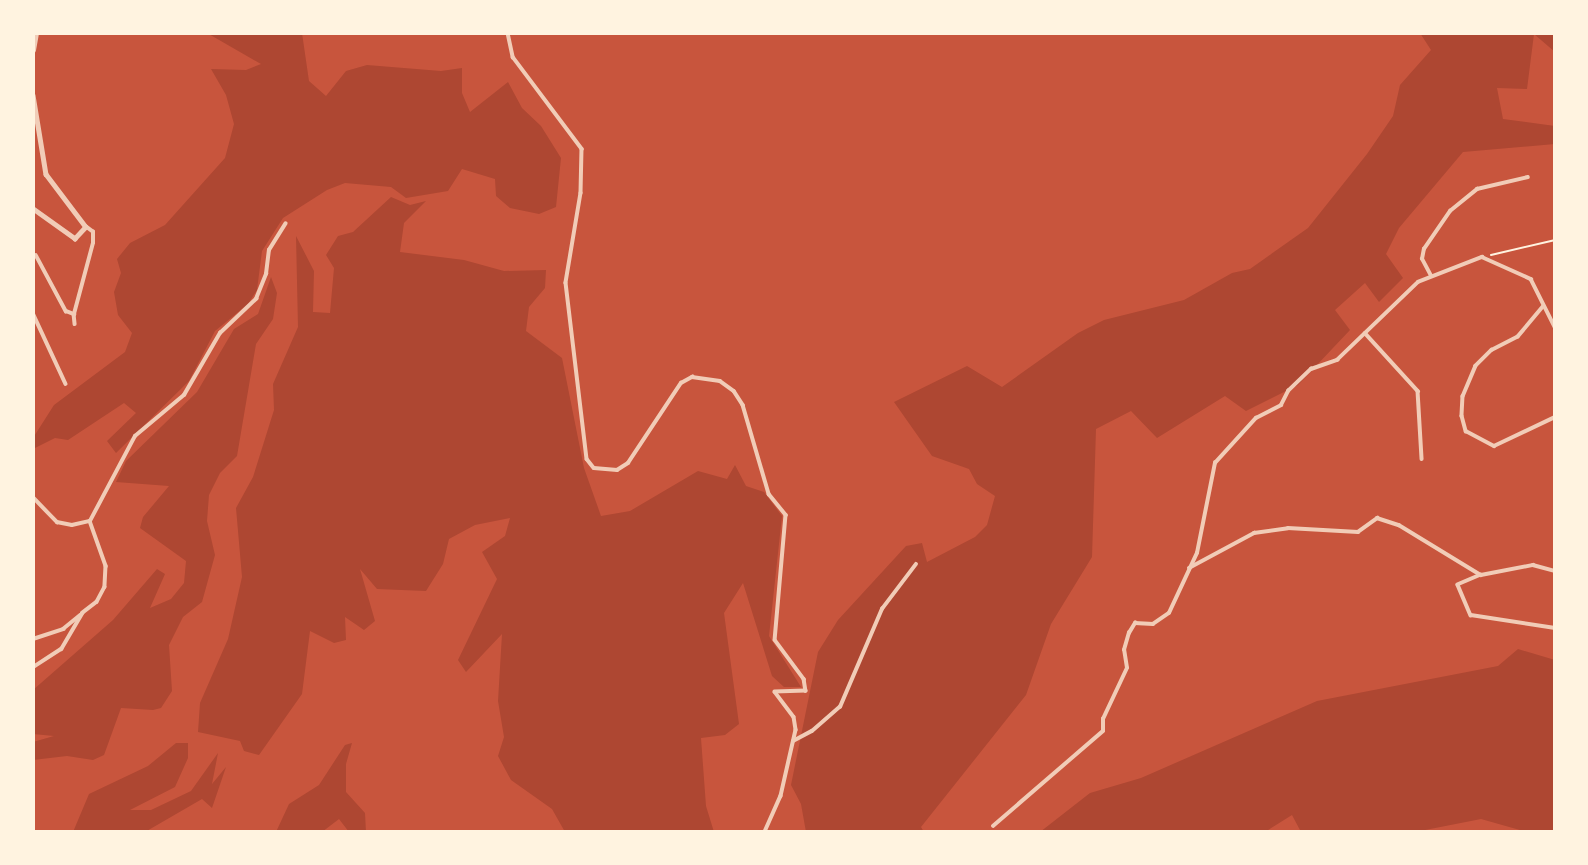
<!DOCTYPE html>
<html>
<head>
<meta charset="utf-8">
<style>
  body { margin:0 }
  #map { position:relative; width:1588px; height:865px; overflow:hidden; background:#c8553d; font-family:"PT Sans",sans-serif }
  div>[style] { position:absolute }
  .green>* { inset:0; background:#ae4732 }
  .path>* { height:2px; margin:-1px; padding:0 1px; transform-origin:1px; border-radius:1px; background:#fff3e0 }
  .minor>* { height:3.5px; margin:-1.75px; padding:0 1.75px; transform-origin:1.75px; border-radius:1.75px; background:#f1ccb7 }
  .tertiary>* { height:4.5px; margin:-2.25px; padding:0 2.25px; transform-origin:2.25px; border-radius:2.25px; background:#f1ccb7 }
  span { translate:-50% -50%; white-space:nowrap; text-align:center; line-height:1.15; -webkit-text-stroke:7px #fff3e0; paint-order:stroke }
  .frame { position:absolute; inset:0; border:35px solid #fff3e0; pointer-events:none }
</style>
</head>
<body>
<div id="map">
  <div class="green">
    <i style="clip-path:polygon(207px 33px,302px 33px,309px 81px,326px 96px,346px 71px,367px 65px,441px 71px,462px 68px,462px 93px,470px 112px,508px 82px,522px 108px,541px 126px,561px 158px,556px 207px,539px 214px,510px 208px,496px 196px,495px 179px,462px 169px,448px 191px,406px 198px,391px 187px,345px 183px,327px 190px,283px 218px,262px 251px,257px 290px,248px 304px,215px 331px,189px 381px,116px 453px,107px 441px,136px 413px,124px 403px,68px 440px,55px 438px,33px 449px,33px 438px,54px 405px,125px 352px,132px 333px,118px 315px,114px 292px,121px 273px,117px 259px,130px 243px,165px 225px,225px 158px,234px 124px,226px 95px,211px 69px,246px 70px,261px 64px)"></i>
    <i style="clip-path:polygon(1420px 33px,1555px 33px,1555px 52px,1534px 34px,1527px 89px,1497px 88px,1503px 119px,1555px 126px,1555px 144px,1463px 152px,1399px 228px,1386px 254px,1403px 278px,1379px 302px,1365px 283px,1335px 310px,1350px 330px,1298px 385px,1246px 411px,1225px 396px,1157px 438px,1131px 411px,1096px 429px,1092px 557px,1051px 624px,1026px 695px,921px 827px,924px 832px,806px 832px,801px 804px,791px 785px,818px 652px,838px 620px,906px 546px,922px 543px,927px 562px,975px 537px,987px 525px,995px 496px,977px 484px,969px 469px,932px 456px,894px 402px,967px 366px,1002px 387px,1078px 333px,1104px 320px,1184px 300px,1232px 273px,1250px 269px,1308px 228px,1367px 154px,1393px 116px,1400px 85px,1431px 50px)"></i>
    <i style="clip-path:polygon(391px 197px,410px 205px,426px 201px,404px 223px,400px 252px,464px 260px,504px 271px,546px 270px,545px 288px,529px 307px,526px 331px,562px 358px,584px 468px,601px 516px,630px 511px,698px 471px,727px 479px,735px 465px,746px 486px,764px 492px,782px 516px,769px 636px,801px 687px,784px 687px,772px 676px,743px 583px,724px 613px,739px 724px,725px 735px,701px 738px,706px 806px,714px 832px,565px 832px,552px 809px,511px 780px,498px 756px,504px 737px,498px 701px,502px 634px,466px 672px,458px 660px,497px 579px,482px 552px,505px 536px,510px 518px,475px 525px,449px 539px,443px 564px,426px 591px,377px 589px,360px 569px,375px 621px,364px 630px,345px 617px,346px 640px,334px 643px,310px 631px,302px 694px,259px 755px,244px 751px,240px 741px,198px 732px,200px 703px,228px 639px,242px 577px,236px 508px,253px 477px,274px 410px,273px 384px,298px 327px,296px 236px,314px 271px,313px 312px,330px 313px,334px 268px,326px 255px,338px 236px,353px 232px)"></i>
    <i style="clip-path:polygon(271px 277px,277px 293px,273px 319px,256px 344px,237px 456px,220px 473px,209px 495px,207px 521px,215px 555px,202px 602px,183px 617px,169px 645px,172px 691px,161px 708px,153px 710px,121px 708px,104px 755px,93px 760px,67px 756px,33px 760px,33px 742px,54px 736px,33px 734px,33px 690px,113px 620px,157px 569px,165px 574px,150px 608px,171px 599px,184px 583px,186px 561px,140px 528px,143px 517px,169px 486px,116px 482px,126px 461px,197px 392px,234px 329px,258px 314px)"></i>
    <i style="clip-path:polygon(1518px 649px,1555px 660px,1555px 832px,1527px 832px,1481px 819px,1415px 832px,1301px 832px,1292px 815px,1265px 832px,1040px 832px,1090px 793px,1141px 778px,1317px 701px,1498px 666px)"></i>
    <i style="clip-path:polygon(176px 743px,188px 743px,188px 758px,175px 787px,130px 810px,151px 810px,191px 791px,218px 753px,212px 784px,226px 767px,212px 808px,202px 799px,145px 832px,73px 832px,89px 794px,148px 766px)"></i>
    <i style="clip-path:polygon(352px 743px,346px 764px,346px 792px,365px 813px,366px 832px,349px 832px,339px 819px,322px 832px,276px 832px,289px 804px,319px 785px,345px 745px)"></i>
  </div>
  <div class="path">
    <i style="left:1491px;top:255px;width:66px;rotate:-13.2deg"></i>
  </div>
  <div class="minor">
    <i style="left:508px;top:33px;width:25px;rotate:78deg"></i>
    <i style="left:513px;top:57px;width:115px;rotate:53.1deg"></i>
    <i style="left:582px;top:149px;width:44px;rotate:91.3deg"></i>
    <i style="left:581px;top:193px;width:91px;rotate:99.5deg"></i>
    <i style="left:566px;top:283px;width:177px;rotate:83.2deg"></i>
    <i style="left:587px;top:459px;width:11px;rotate:52deg"></i>
    <i style="left:594px;top:468px;width:23px;rotate:5deg"></i>
    <i style="left:617px;top:470px;width:13px;rotate:-32deg"></i>
    <i style="left:628px;top:463px;width:96px;rotate:-56.5deg"></i>
    <i style="left:681px;top:383px;width:13px;rotate:-29deg"></i>
    <i style="left:692px;top:377px;width:28px;rotate:8deg"></i>
    <i style="left:720px;top:381px;width:17px;rotate:36deg"></i>
    <i style="left:734px;top:391px;width:17px;rotate:57deg"></i>
    <i style="left:743px;top:405px;width:93px;rotate:73.7deg"></i>
    <i style="left:769px;top:494px;width:27px;rotate:51deg"></i>
    <i style="left:786px;top:515px;width:125px;rotate:95deg"></i>
    <i style="left:775px;top:640px;width:49px;rotate:53.4deg"></i>
    <i style="left:804px;top:679px;width:12px;rotate:81deg"></i>
    <i style="left:806px;top:691px;width:31px;rotate:178deg"></i>
    <i style="left:775px;top:692px;width:31px;rotate:53deg"></i>
    <i style="left:794px;top:717px;width:13px;rotate:81deg"></i>
    <i style="left:796px;top:730px;width:68px;rotate:102.8deg"></i>
    <i style="left:781px;top:796px;width:39px;rotate:114deg"></i>
    <i style="left:33px;top:247px;width:9px;rotate:90deg"></i>
    <i style="left:36px;top:255px;width:64px;rotate:61.8deg"></i>
    <i style="left:66px;top:311px;width:9px;rotate:21deg"></i>
    <i style="left:74px;top:314px;width:10px;rotate:84deg"></i>
    <i style="left:1431px;top:276px;width:19px;rotate:-118deg"></i>
    <i style="left:1422px;top:259px;width:10px;rotate:-79deg"></i>
    <i style="left:1424px;top:249px;width:46px;rotate:-55.6deg"></i>
    <i style="left:1450px;top:211px;width:35px;rotate:-39deg"></i>
    <i style="left:1477px;top:189px;width:52px;rotate:-13.2deg"></i>
    <i style="left:1544px;top:306px;width:40px;rotate:130deg"></i>
    <i style="left:1518px;top:337px;width:29px;rotate:153deg"></i>
    <i style="left:1492px;top:350px;width:23px;rotate:135deg"></i>
    <i style="left:1476px;top:366px;width:33px;rotate:113deg"></i>
    <i style="left:1463px;top:396px;width:20px;rotate:93deg"></i>
    <i style="left:1462px;top:416px;width:16px;rotate:75deg"></i>
    <i style="left:1466px;top:431px;width:32px;rotate:28deg"></i>
    <i style="left:1494px;top:446px;width:68px;rotate:-25.4deg"></i>
    <i style="left:33px;top:313px;width:78px;rotate:65.1deg"></i>
    <i style="left:74px;top:314px;width:73px;rotate:-75deg"></i>
    <i style="left:93px;top:243px;width:11px;rotate:-90deg"></i>
    <i style="left:93px;top:232px;width:9px;rotate:-144deg"></i>
    <i style="left:1365px;top:333px;width:79px;rotate:47.6deg"></i>
    <i style="left:1418px;top:391px;width:68px;rotate:86.6deg"></i>
    <i style="left:33px;top:497px;width:35px;rotate:46deg"></i>
    <i style="left:57px;top:522px;width:15px;rotate:11deg"></i>
    <i style="left:72px;top:525px;width:18px;rotate:-13deg"></i>
    <i style="left:90px;top:521px;width:48px;rotate:70.4deg"></i>
    <i style="left:106px;top:566px;width:21px;rotate:93deg"></i>
    <i style="left:105px;top:587px;width:17px;rotate:118deg"></i>
    <i style="left:97px;top:602px;width:18px;rotate:142deg"></i>
    <i style="left:83px;top:613px;width:42px;rotate:120.3deg"></i>
    <i style="left:62px;top:649px;width:35px;rotate:147deg"></i>
    <i style="left:90px;top:521px;width:96px;rotate:-62.1deg"></i>
    <i style="left:135px;top:436px;width:64px;rotate:-39.9deg"></i>
    <i style="left:184px;top:395px;width:72px;rotate:-59.9deg"></i>
    <i style="left:220px;top:333px;width:50px;rotate:-43.4deg"></i>
    <i style="left:256px;top:299px;width:27px;rotate:-68deg"></i>
    <i style="left:266px;top:274px;width:24px;rotate:-83deg"></i>
    <i style="left:269px;top:250px;width:31px;rotate:-58deg"></i>
    <i style="left:1189px;top:568px;width:74px;rotate:-28.3deg"></i>
    <i style="left:1254px;top:533px;width:34px;rotate:-8deg"></i>
    <i style="left:1288px;top:528px;width:70px;rotate:3.3deg"></i>
    <i style="left:1358px;top:532px;width:24px;rotate:-36deg"></i>
    <i style="left:1377px;top:518px;width:23px;rotate:18deg"></i>
    <i style="left:1399px;top:525px;width:96px;rotate:31.4deg"></i>
    <i style="left:1481px;top:575px;width:53px;rotate:-10.9deg"></i>
    <i style="left:1533px;top:565px;width:23px;rotate:15deg"></i>
    <i style="left:1481px;top:575px;width:25px;rotate:157deg"></i>
    <i style="left:1458px;top:585px;width:33px;rotate:67deg"></i>
    <i style="left:1471px;top:615px;width:85px;rotate:8.8deg"></i>
    <i style="left:33px;top:639px;width:32px;rotate:-18deg"></i>
    <i style="left:63px;top:629px;width:22px;rotate:-39deg"></i>
    <i style="left:793px;top:741px;width:21px;rotate:-28deg"></i>
    <i style="left:812px;top:731px;width:37px;rotate:-41deg"></i>
    <i style="left:840px;top:707px;width:107px;rotate:-66.8deg"></i>
    <i style="left:882px;top:609px;width:56px;rotate:-52.9deg"></i>
    <i style="left:993px;top:826px;width:145px;rotate:-40.8deg"></i>
    <i style="left:1103px;top:731px;width:12px;rotate:-90deg"></i>
    <i style="left:1103px;top:719px;width:56px;rotate:-64.8deg"></i>
    <i style="left:1127px;top:668px;width:18px;rotate:-99deg"></i>
    <i style="left:1124px;top:650px;width:18px;rotate:-74deg"></i>
    <i style="left:1129px;top:633px;width:12px;rotate:-59deg"></i>
    <i style="left:1135px;top:623px;width:18px;rotate:3deg"></i>
    <i style="left:1153px;top:624px;width:19px;rotate:-35deg"></i>
    <i style="left:1169px;top:613px;width:66px;rotate:-65deg"></i>
    <i style="left:1197px;top:553px;width:92px;rotate:-78.7deg"></i>
    <i style="left:1215px;top:463px;width:61px;rotate:-47.7deg"></i>
    <i style="left:1256px;top:418px;width:28px;rotate:-27deg"></i>
    <i style="left:1281px;top:405px;width:16px;rotate:-63deg"></i>
    <i style="left:1288px;top:391px;width:32px;rotate:-44deg"></i>
    <i style="left:1311px;top:369px;width:28px;rotate:-19deg"></i>
    <i style="left:1337px;top:360px;width:112px;rotate:-43.9deg"></i>
    <i style="left:1418px;top:282px;width:69px;rotate:-21.3deg"></i>
    <i style="left:1482px;top:257px;width:54px;rotate:24.2deg"></i>
    <i style="left:1531px;top:279px;width:54px;rotate:63.4deg"></i>
  </div>
  <div class="tertiary">
    <i style="left:33px;top:50px;width:17px;rotate:-80deg"></i>
    <i style="left:33px;top:95px;width:80px;rotate:80.7deg"></i>
    <i style="left:46px;top:174px;width:66px;rotate:53deg"></i>
    <i style="left:86px;top:227px;width:16px;rotate:133deg"></i>
    <i style="left:75px;top:239px;width:52px;rotate:-144.5deg"></i>
  </div>
  <div class="frame"></div>
</div>
</body>
</html>
